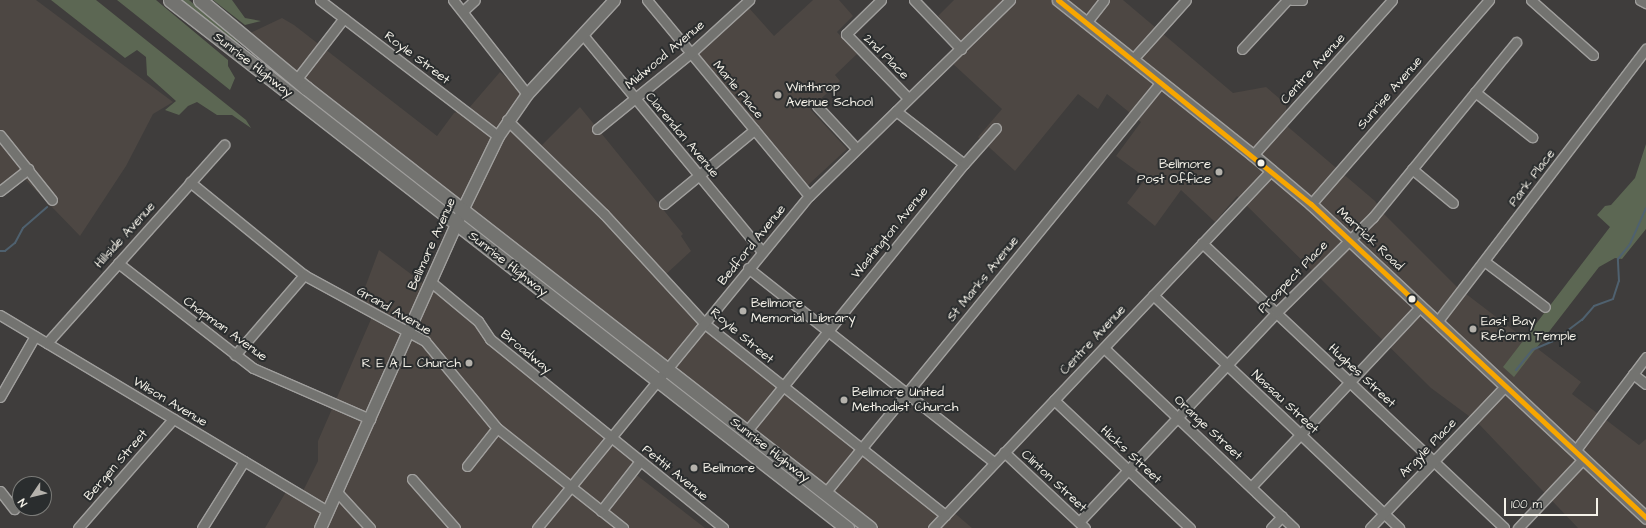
<!DOCTYPE html>
<html>
<head>
<meta charset="utf-8">
<style>
  body { margin:0 }
  #map { position:relative; width:1646px; height:528px; overflow:hidden; background:#3f3d3c; font-family:"Architects Daughter",sans-serif }
  div>[style] { position:absolute }
  .built>* { inset:0; background:#4d4743 }
  .green>* { inset:0; background:#5c6753 }
  .stream>* { height:2px; margin:-1px; padding:0 1px; transform-origin:1px; border-radius:1px; background:#4f616f }
  .roads { filter:drop-shadow(1px 0 #a09f9d) drop-shadow(-1px 0 #a09f9d) drop-shadow(0 1px #a09f9d) drop-shadow(0 -1px #a09f9d) }
  .minor>* { height:9px; margin:-4.5px; padding:0 4.5px; transform-origin:4.5px; border-radius:4.5px; background:#737370 }
  .major>* { height:11px; margin:-5.5px; padding:0 5.5px; transform-origin:5.5px; border-radius:5.5px; background:#737370 }
  .highway>* { height:13px; margin:-6.5px; padding:0 6.5px; transform-origin:6.5px; border-radius:6.5px; background:#737370 }
  .bus-1>* { height:5px; margin:-2.5px; padding:0 2.5px; transform-origin:2.5px; border-radius:2.5px; background:#f7a600 }
  .dots>* { width:11px; height:11px; translate:-50% -50%; box-sizing:border-box; border:2px solid #2a2d2e; border-radius:50% }
  span { translate:-50% -50%; white-space:nowrap; text-align:center; line-height:1.15; -webkit-text-stroke:4px #2a2d2e; paint-order:stroke }
  .street-label { font-size:13px; color:#f4f1e8 }
  .poi-label { font-size:13px; color:#f4f1e8 }
  .left { translate:0 -50%; text-align:left }
  .right { translate:-100% -50%; text-align:right }
  .north { position:absolute; left:12px; top:476px; width:40px; height:40px; box-sizing:border-box; background:#2a2d2e; border:1px solid #7b7b78; border-radius:50%; rotate:235deg; font-size:11px; font-weight:700; line-height:16px; text-align:center; color:#f4f1e8 }
  .north::after { content:''; display:block; margin:auto; width:14px; height:18px; background:#b5b2ac; clip-path:polygon(50% 0,100% 100%,50% 72%,0 100%) }
  .scale { position:absolute; left:1504px; top:498px; width:94px; height:18px; box-sizing:border-box; border:2px solid #f4f1e8; border-top:0; padding-left:5px; font-size:12px; line-height:14px; white-space:nowrap; color:#f4f1e8; -webkit-text-stroke:3px #2a2d2e; paint-order:stroke }
</style>
</head>
<body>
<div id="map">
  <div class="built">
    <i style="clip-path:polygon(0 0,36px 0,173px 102px,153px 114px,126px 166px,80px 236px,19px 173px,0 187px)"></i>
    <i style="clip-path:polygon(813px 0,839px 0,853px 16px,837px 32px,857px 54px,835px 75px,840px 81px,810px 109px,847px 149px,807px 186px,698px 55px,749px 8px,774px 36px)"></i>
    <i style="clip-path:polygon(954px 0,1123px 0,1233px 93px,1266px 87px,1286px 104px,1287px 126px,1375px 201px,1384px 214px,1457px 287px,1581px 382px,1572px 394px,1639px 445px,1646px 439px,1646px 528px,1578px 528px,1477px 422px,1431px 388px,1237px 196px,1215px 222px,1181px 190px,1155px 226px,1127px 203px,1146px 178px,1116px 156px,1141px 122px,1107px 94px,1098px 109px,1078px 94px,1015px 171px,978px 137px,1002px 109px,952px 63px,964px 44px,938px 16px)"></i>
    <i style="clip-path:polygon(282px 18px,294px 25px,437px 136px,454px 113px,469px 108px,500px 72px,530px 99px,515px 119px,542px 145px,580px 107px,683px 234px,681px 236px,691px 251px,664px 276px,706px 324px,946px 516px,951px 510px,972px 528px,879px 528px,248px 34px)"></i>
    <i style="clip-path:polygon(379px 250px,476px 323px,640px 464px,634px 473px,705px 528px,265px 528px,287px 490px,300px 497px,318px 461px,318px 441px,375px 310px,360px 301px)"></i>
  </div>
  <div class="green">
    <i style="clip-path:polygon(51px 0,96px 0,246px 120px,251px 128px,232px 115px,217px 115px,197px 102px,188px 106px,179px 115px,165px 110px,176px 101px,147px 75px,146px 57px,137px 50px,125px 58px)"></i>
    <i style="clip-path:polygon(117px 0,156px 0,228px 60px,228px 66px,235px 78px,230px 90px)"></i>
    <i style="clip-path:polygon(178px 0,189px 0,239px 43px,237px 45px)"></i>
    <i style="clip-path:polygon(213px 0,232px 0,245px 18px,261px 21px,245px 25px)"></i>
    <i style="clip-path:polygon(1646px 144px,1646px 229px,1622px 259px,1615px 258px,1599px 267px,1514px 377px,1503px 367px,1610px 227px,1597px 215px,1605px 206px,1611px 205px,1635px 178px)"></i>
  </div>
  <div class="stream">
    <i style="left:0;top:251px;width:5px"></i>
    <i style="left:5px;top:251px;width:13px;rotate:-39deg"></i>
    <i style="left:15px;top:243px;width:17px;rotate:-62deg"></i>
    <i style="left:23px;top:228px;width:32px;rotate:-41deg"></i>
    <i style="left:1516px;top:370px;width:26px;rotate:-51deg"></i>
    <i style="left:1532px;top:350px;width:25px;rotate:-23deg"></i>
    <i style="left:1555px;top:340px;width:34px;rotate:-37deg"></i>
    <i style="left:1582px;top:320px;width:18px;rotate:-49deg"></i>
    <i style="left:1594px;top:306px;width:20px;rotate:-20deg"></i>
    <i style="left:1613px;top:299px;width:19px;rotate:-72deg"></i>
    <i style="left:1619px;top:281px;width:22px;rotate:-93deg"></i>
    <i style="left:1618px;top:259px;width:19px;rotate:-51deg"></i>
    <i style="left:1630px;top:244px;width:39px;rotate:-66deg"></i>
  </div>
  <div class="roads">
    <div class="minor">
      <i style="left:320px;top:0;width:224px;rotate:37.4deg"></i>
      <i style="left:453px;top:0;width:120px;rotate:51.8deg"></i>
      <i style="left:647px;top:0;width:254px;rotate:50.4deg"></i>
      <i style="left:881px;top:0;width:49px;rotate:135.8deg"></i>
      <i style="left:846px;top:34px;width:89px;rotate:45.9deg"></i>
      <i style="left:914px;top:0;width:68px;rotate:46.2deg"></i>
      <i style="left:1292px;top:0;width:10px"></i>
      <i style="left:1531px;top:0;width:83px;rotate:41.6deg"></i>
      <i style="left:1640px;top:0;width:7px;rotate:27deg"></i>
      <i style="left:463px;top:11px;width:16px;rotate:-43deg"></i>
      <i style="left:1086px;top:23px;width:29px;rotate:-52deg"></i>
      <i style="left:583px;top:35px;width:281px;rotate:50.4deg"></i>
      <i style="left:1242px;top:49px;width:67px;rotate:-47.4deg"></i>
      <i style="left:1133px;top:59px;width:79px;rotate:-48.1deg"></i>
      <i style="left:296px;top:80px;width:78px;rotate:-52.3deg"></i>
      <i style="left:1475px;top:92px;width:73px;rotate:38.3deg"></i>
      <i style="left:817px;top:106px;width:57px;rotate:47.1deg"></i>
      <i style="left:896px;top:111px;width:86px;rotate:37.9deg"></i>
      <i style="left:507px;top:120px;width:135px;rotate:44.1deg"></i>
      <i style="left:604px;top:214px;width:149px;rotate:47.4deg"></i>
      <i style="left:705px;top:324px;width:307px;rotate:38.5deg"></i>
      <i style="left:597px;top:129px;width:121px;rotate:-39deg"></i>
      <i style="left:691px;top:53px;width:79px;rotate:-42.4deg"></i>
      <i style="left:0;top:135px;width:83px;rotate:51.3deg"></i>
      <i style="left:1253px;top:155px;width:208px;rotate:-48.1deg"></i>
      <i style="left:1412px;top:169px;width:53px;rotate:39.7deg"></i>
      <i style="left:190px;top:182px;width:147px;rotate:39.2deg"></i>
      <i style="left:304px;top:275px;width:138px;rotate:28.6deg"></i>
      <i style="left:425px;top:341px;width:113px;rotate:50.4deg"></i>
      <i style="left:497px;top:428px;width:161px;rotate:38.4deg"></i>
      <i style="left:0;top:191px;width:36px;rotate:-38deg"></i>
      <i style="left:664px;top:204px;width:117px;rotate:-39.4deg"></i>
      <i style="left:1311px;top:204px;width:271px;rotate:-48.9deg"></i>
      <i style="left:1202px;top:243px;width:415px;rotate:43.3deg"></i>
      <i style="left:1484px;top:261px;width:76px;rotate:37deg"></i>
      <i style="left:118px;top:263px;width:171px;rotate:37.9deg"></i>
      <i style="left:253px;top:368px;width:128px;rotate:23.6deg"></i>
      <i style="left:748px;top:268px;width:313px;rotate:38.3deg"></i>
      <i style="left:431px;top:282px;width:61px;rotate:39.7deg"></i>
      <i style="left:478px;top:321px;width:22px;rotate:56deg"></i>
      <i style="left:490px;top:339px;width:300px;rotate:39deg"></i>
      <i style="left:1153px;top:295px;width:339px;rotate:43.4deg"></i>
      <i style="left:0;top:315px;width:381px;rotate:30.9deg"></i>
      <i style="left:1437px;top:322px;width:344px;rotate:-52.6deg"></i>
      <i style="left:47px;top:343px;width:266px;rotate:-48.2deg"></i>
      <i style="left:1104px;top:348px;width:262px;rotate:43.5deg"></i>
      <i style="left:235px;top:355px;width:106px;rotate:-49.2deg"></i>
      <i style="left:1633px;top:374px;width:16px;rotate:38deg"></i>
      <i style="left:0;top:397px;width:70px;rotate:-60.2deg"></i>
      <i style="left:1054px;top:400px;width:187px;rotate:43.3deg"></i>
      <i style="left:746px;top:432px;width:345px;rotate:-50.9deg"></i>
      <i style="left:964px;top:164px;width:48px;rotate:-48.4deg"></i>
      <i style="left:1575px;top:451px;width:118px;rotate:-52.9deg"></i>
      <i style="left:1004px;top:452px;width:111px;rotate:43.2deg"></i>
      <i style="left:467px;top:466px;width:48px;rotate:-51.7deg"></i>
      <i style="left:412px;top:479px;width:65px;rotate:48.7deg"></i>
      <i style="left:1251px;top:487px;width:248px;rotate:-46.8deg"></i>
      <i style="left:0;top:491px;width:23px;rotate:52deg"></i>
      <i style="left:337px;top:492px;width:49px;rotate:47.5deg"></i>
      <i style="left:825px;top:493px;width:531px;rotate:-50.73deg"></i>
      <i style="left:601px;top:511px;width:63px;rotate:-52deg"></i>
      <i style="left:1079px;top:522px;width:287px;rotate:-46.7deg"></i>
      <i style="left:1276px;top:313px;width:136px;rotate:-44.7deg"></i>
      <i style="left:1373px;top:217px;width:226px;rotate:-50.7deg"></i>
      <i style="left:78px;top:528px;width:145px;rotate:-48.9deg"></i>
      <i style="left:202px;top:528px;width:79px;rotate:-57.9deg"></i>
      <i style="left:537px;top:528px;width:429px;rotate:-50.7deg"></i>
      <i style="left:809px;top:196px;width:281px;rotate:-44.3deg"></i>
      <i style="left:933px;top:528px;width:493px;rotate:-46.6deg"></i>
      <i style="left:1271px;top:528px;width:16px;rotate:-47deg"></i>
      <i style="left:1370px;top:528px;width:196px;rotate:-46.4deg"></i>
      <i style="left:1518px;top:528px;width:95px;rotate:-46.7deg"></i>
    </div>
    <div class="major">
      <i style="left:1058px;top:0;width:249px;rotate:38.5deg"></i>
      <i style="left:1253px;top:155px;width:76px;rotate:40.2deg"></i>
      <i style="left:1311px;top:204px;width:459px;rotate:43.1deg"></i>
      <i style="left:320px;top:528px;width:348px;rotate:-65.9deg"></i>
      <i style="left:462px;top:210px;width:82px;rotate:-64.1deg"></i>
      <i style="left:498px;top:136px;width:51px;rotate:-55.4deg"></i>
      <i style="left:527px;top:94px;width:128px;rotate:-47.2deg"></i>
    </div>
    <div class="highway">
      <i style="left:170px;top:0;width:859px;rotate:37.95deg"></i>
      <i style="left:200px;top:0;width:138px;rotate:39.7deg"></i>
      <i style="left:306px;top:88px;width:715px;rotate:37.96deg"></i>
    </div>
  </div>
  <div class="bus-1">
    <i style="left:1058px;top:0;width:325px;rotate:38.9deg"></i>
    <i style="left:1311px;top:204px;width:459px;rotate:43.1deg"></i>
  </div>
  <div class="dots">
    <i style="left:778px;top:95px;background:#b5b2ac"></i>
    <i style="left:1261px;top:163px;background:#f4f1e8"></i>
    <i style="left:1219px;top:172px;background:#b5b2ac"></i>
    <i style="left:1412px;top:299px;background:#f4f1e8"></i>
    <i style="left:743px;top:311px;background:#b5b2ac"></i>
    <i style="left:1473px;top:329px;background:#b5b2ac"></i>
    <i style="left:469px;top:363px;background:#b5b2ac"></i>
    <i style="left:844px;top:400px;background:#b5b2ac"></i>
    <i style="left:694px;top:468px;background:#b5b2ac"></i>
  </div>
  <div class="street-label">
    <span style="left:665px;top:55px;rotate:-40deg">Midwood Avenue</span>
    <span style="left:886px;top:57px;rotate:45deg">2nd Place</span>
    <span style="left:417px;top:58px;rotate:37deg">Royle Street</span>
    <span style="left:253px;top:65px;rotate:38deg">Sunrise Highway</span>
    <span style="left:1313px;top:69px;rotate:-48deg">Centre Avenue</span>
    <span style="left:738px;top:90px;rotate:50deg">Marle Place</span>
    <span style="left:1390px;top:93px;rotate:-49deg">Sunrise Avenue</span>
    <span style="left:682px;top:135px;rotate:50deg">Clarendon Avenue</span>
    <span style="left:1532px;top:178px;rotate:-53deg">Park Place</span>
    <span style="left:890px;top:233px;rotate:-51deg">Washington Avenue</span>
    <span style="left:125px;top:235px;rotate:-48deg">Hillside Avenue</span>
    <span style="left:1370px;top:239px;rotate:43deg">Merrick Road</span>
    <span style="left:432px;top:244px;rotate:-66deg">Bellmore Avenue</span>
    <span style="left:752px;top:245px;rotate:-51deg">Bedford Avenue</span>
    <span style="left:508px;top:264px;rotate:38deg">Sunrise Highway</span>
    <span style="left:1293px;top:277px;rotate:-46deg">Prospect Place</span>
    <span style="left:983px;top:279px;rotate:-51deg">St Marks Avenue</span>
    <span style="left:394px;top:311px;rotate:30deg">Grand Avenue</span>
    <span style="left:225px;top:329px;rotate:36deg">Chapman Avenue</span>
    <span style="left:742px;top:336px;rotate:40deg">Royle Street</span>
    <span style="left:1093px;top:340px;rotate:-47deg">Centre Avenue</span>
    <span style="left:526px;top:352px;rotate:39deg">Broadway</span>
    <span style="left:1362px;top:376px;rotate:43deg">Hughes Street</span>
    <span style="left:170px;top:402px;rotate:31deg">Wilson Avenue</span>
    <span style="left:1285px;top:402px;rotate:43deg">Nassau Street</span>
    <span style="left:1208px;top:428px;rotate:43deg">Orange Street</span>
    <span style="left:1428px;top:448px;rotate:-46deg">Argyle Place</span>
    <span style="left:770px;top:450px;rotate:38deg">Sunrise Highway</span>
    <span style="left:1131px;top:455px;rotate:43deg">Hicks Street</span>
    <span style="left:116px;top:465px;rotate:-49deg">Bergen Street</span>
    <span style="left:675px;top:473px;rotate:39deg">Pettit Avenue</span>
    <span style="left:1054px;top:481px;rotate:43deg">Clinton Street</span>
  </div>
  <div class="poi-label">
    <span class="left" style="left:786px;top:95px">Winthrop<br>Avenue School</span>
    <span class="right" style="left:1211px;top:172px">Bellmore<br>Post Office</span>
    <span class="left" style="left:751px;top:311px">Bellmore<br>Memorial Library</span>
    <span class="left" style="left:1481px;top:329px">East Bay<br>Reform Temple</span>
    <span class="right" style="left:461px;top:363px">R E A L Church</span>
    <span class="left" style="left:852px;top:400px">Bellmore United<br>Methodist Church</span>
    <span class="left" style="left:703px;top:468px">Bellmore</span>
  </div>
  <div class="north">N</div>
  <div class="scale">100 m</div>
</div>
</body>
</html>
